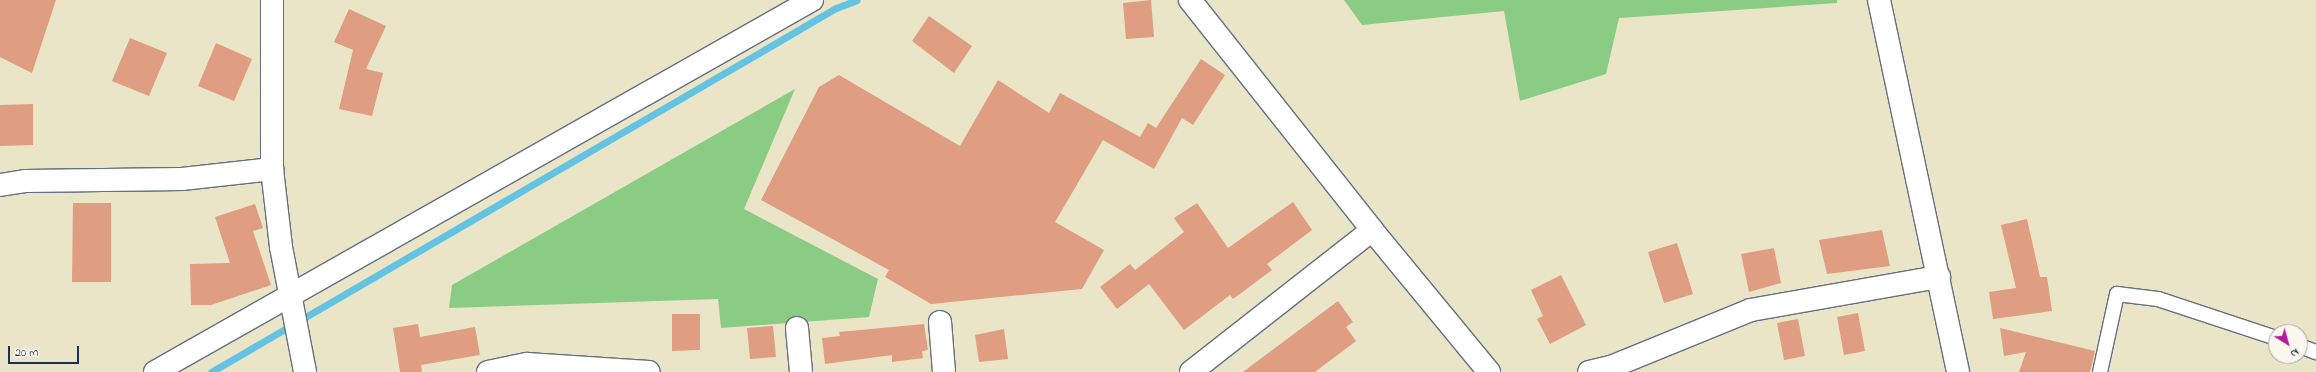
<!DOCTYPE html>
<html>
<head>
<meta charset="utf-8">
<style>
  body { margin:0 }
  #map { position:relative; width:2316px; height:372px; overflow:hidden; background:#ebe5c7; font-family:"Indie Flower",sans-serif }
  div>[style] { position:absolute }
  .green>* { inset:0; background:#8bcc84 }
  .stream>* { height:7px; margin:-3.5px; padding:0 3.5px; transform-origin:3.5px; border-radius:3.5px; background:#64c3e2 }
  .building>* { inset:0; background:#df9d81 }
  .roads { filter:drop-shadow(1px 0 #646f83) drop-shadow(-1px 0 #646f83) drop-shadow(0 1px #646f83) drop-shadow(0 -1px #646f83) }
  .service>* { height:14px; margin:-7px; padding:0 7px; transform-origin:7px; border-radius:7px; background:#fff }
  .minor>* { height:22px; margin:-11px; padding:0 11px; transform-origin:11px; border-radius:11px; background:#fff }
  span { translate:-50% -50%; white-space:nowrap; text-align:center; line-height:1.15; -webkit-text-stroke:3.5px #fbf7ec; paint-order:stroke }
  .north { position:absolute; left:2268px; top:324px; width:40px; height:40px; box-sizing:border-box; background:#fbf7ec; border:1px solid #a1a7b3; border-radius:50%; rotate:143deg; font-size:11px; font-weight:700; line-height:16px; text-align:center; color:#1b2f5e }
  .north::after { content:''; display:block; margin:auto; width:14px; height:18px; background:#b5179e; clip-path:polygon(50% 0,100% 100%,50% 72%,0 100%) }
  .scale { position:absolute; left:8px; top:346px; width:71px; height:18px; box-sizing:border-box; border:2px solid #1b2f5e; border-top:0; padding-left:5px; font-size:12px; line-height:14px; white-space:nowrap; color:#1b2f5e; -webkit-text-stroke:3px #fbf7ec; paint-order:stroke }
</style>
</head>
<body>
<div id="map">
  <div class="green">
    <i style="clip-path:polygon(1344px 0,1837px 0,1837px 3px,1619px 18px,1606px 74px,1520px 101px,1504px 11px,1362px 25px)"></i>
    <i style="clip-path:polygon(795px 89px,744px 209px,878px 279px,869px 317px,721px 328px,718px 299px,449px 308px,452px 285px)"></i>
  </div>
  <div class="stream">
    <i style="left:211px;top:372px;width:723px;rotate:-30.22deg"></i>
    <i style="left:836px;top:8px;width:22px;rotate:-21deg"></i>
  </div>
  <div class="building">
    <i style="clip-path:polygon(0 0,56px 0,32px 73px,0 57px)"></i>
    <i style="clip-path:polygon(1151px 0,1154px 37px,1126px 39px,1123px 3px)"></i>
    <i style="clip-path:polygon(349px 9px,386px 26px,366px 69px,383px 73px,372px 116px,339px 109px,353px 50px,334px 42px)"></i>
    <i style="clip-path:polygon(929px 16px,972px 46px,954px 73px,912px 41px)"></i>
    <i style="clip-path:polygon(130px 38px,167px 53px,149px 96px,112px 81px)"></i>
    <i style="clip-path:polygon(216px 43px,252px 59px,234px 101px,198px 86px)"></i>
    <i style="clip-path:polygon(1201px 59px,1225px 75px,1193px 125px,1182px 118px,1154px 169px,1103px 140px,1055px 222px,1104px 250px,1082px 289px,931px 304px,885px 277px,889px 270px,761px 200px,819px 87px,839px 75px,960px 146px,998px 80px,1049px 113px,1060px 93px,1140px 137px,1148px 123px,1156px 128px)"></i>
    <i style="clip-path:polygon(33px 104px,33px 145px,0 146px,0 105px)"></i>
    <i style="clip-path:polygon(1293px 202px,1312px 230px,1267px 264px,1272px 270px,1233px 299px,1230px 295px,1184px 330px,1149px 284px,1117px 309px,1100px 287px,1130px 264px,1135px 270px,1184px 232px,1174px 218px,1197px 203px,1228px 248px)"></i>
    <i style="clip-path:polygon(73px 203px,111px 203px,111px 282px,72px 282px)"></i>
    <i style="clip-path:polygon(255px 204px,263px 228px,253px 231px,271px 285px,211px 305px,191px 305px,190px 264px,230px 263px,215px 217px)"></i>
    <i style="clip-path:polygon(2027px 219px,2040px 277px,2047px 277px,2052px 311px,1993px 319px,1989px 292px,2016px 288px,2001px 225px)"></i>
    <i style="clip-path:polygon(1882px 230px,1890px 266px,1827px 274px,1819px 240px)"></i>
    <i style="clip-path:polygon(1677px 243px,1693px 294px,1664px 303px,1648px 252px)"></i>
    <i style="clip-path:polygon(1774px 248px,1781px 283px,1749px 292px,1741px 254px)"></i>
    <i style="clip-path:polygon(1561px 275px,1586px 325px,1550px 344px,1537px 319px,1543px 316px,1531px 290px)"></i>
    <i style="clip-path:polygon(1338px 301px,1353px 322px,1346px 327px,1356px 341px,1315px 372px,1243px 372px)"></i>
    <i style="clip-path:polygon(1858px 313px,1865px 351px,1844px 355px,1837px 317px)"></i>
    <i style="clip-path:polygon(672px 314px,700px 314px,700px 350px,672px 351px)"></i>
    <i style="clip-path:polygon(1798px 319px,1805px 356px,1784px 360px,1777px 323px)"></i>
    <i style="clip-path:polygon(418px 324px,420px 337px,475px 327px,480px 355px,421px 365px,422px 372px,400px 372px,393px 328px)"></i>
    <i style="clip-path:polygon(924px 324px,928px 350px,922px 351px,923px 358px,892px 362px,892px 355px,825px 364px,822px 338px,840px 336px,839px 332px)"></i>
    <i style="clip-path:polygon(773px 326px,776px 357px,750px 359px,747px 328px)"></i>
    <i style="clip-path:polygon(2000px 328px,2095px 351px,2090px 372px,2019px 372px,2026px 352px,2004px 356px)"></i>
    <i style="clip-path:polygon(1004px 329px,1008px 359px,979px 362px,975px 335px)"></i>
  </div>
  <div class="roads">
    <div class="service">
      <i style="left:2300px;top:346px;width:17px;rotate:21deg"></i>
      <i style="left:2100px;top:372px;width:80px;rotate:-77.7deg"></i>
      <i style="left:2117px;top:294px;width:41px;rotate:7deg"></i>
      <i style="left:2158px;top:299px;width:124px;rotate:18.3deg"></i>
    </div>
    <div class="minor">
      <i style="left:272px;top:0;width:169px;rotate:90deg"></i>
      <i style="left:272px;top:169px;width:79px;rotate:83.4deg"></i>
      <i style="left:281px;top:247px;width:127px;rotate:79.1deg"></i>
      <i style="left:1190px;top:0;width:293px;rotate:51.6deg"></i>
      <i style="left:1372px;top:230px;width:184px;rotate:50.5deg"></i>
      <i style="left:1879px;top:0;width:380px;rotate:78deg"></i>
      <i style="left:0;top:185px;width:25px;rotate:-9deg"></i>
      <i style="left:25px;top:181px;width:157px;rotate:-0.7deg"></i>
      <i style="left:182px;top:179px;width:91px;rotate:-6.3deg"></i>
      <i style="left:940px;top:322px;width:50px;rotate:85.4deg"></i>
      <i style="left:797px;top:328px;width:44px;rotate:84.8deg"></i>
      <i style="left:155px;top:372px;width:755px;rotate:-29.52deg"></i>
      <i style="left:488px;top:372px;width:40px;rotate:-12deg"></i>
      <i style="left:527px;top:364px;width:122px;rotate:3.8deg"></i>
      <i style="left:1191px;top:372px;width:230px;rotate:-38.1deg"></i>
      <i style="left:1589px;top:372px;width:23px;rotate:-13deg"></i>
      <i style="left:1611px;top:367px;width:151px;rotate:-22.2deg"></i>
      <i style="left:1751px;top:310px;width:191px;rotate:-10deg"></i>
    </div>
  </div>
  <div class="north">N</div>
  <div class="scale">20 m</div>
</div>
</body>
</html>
